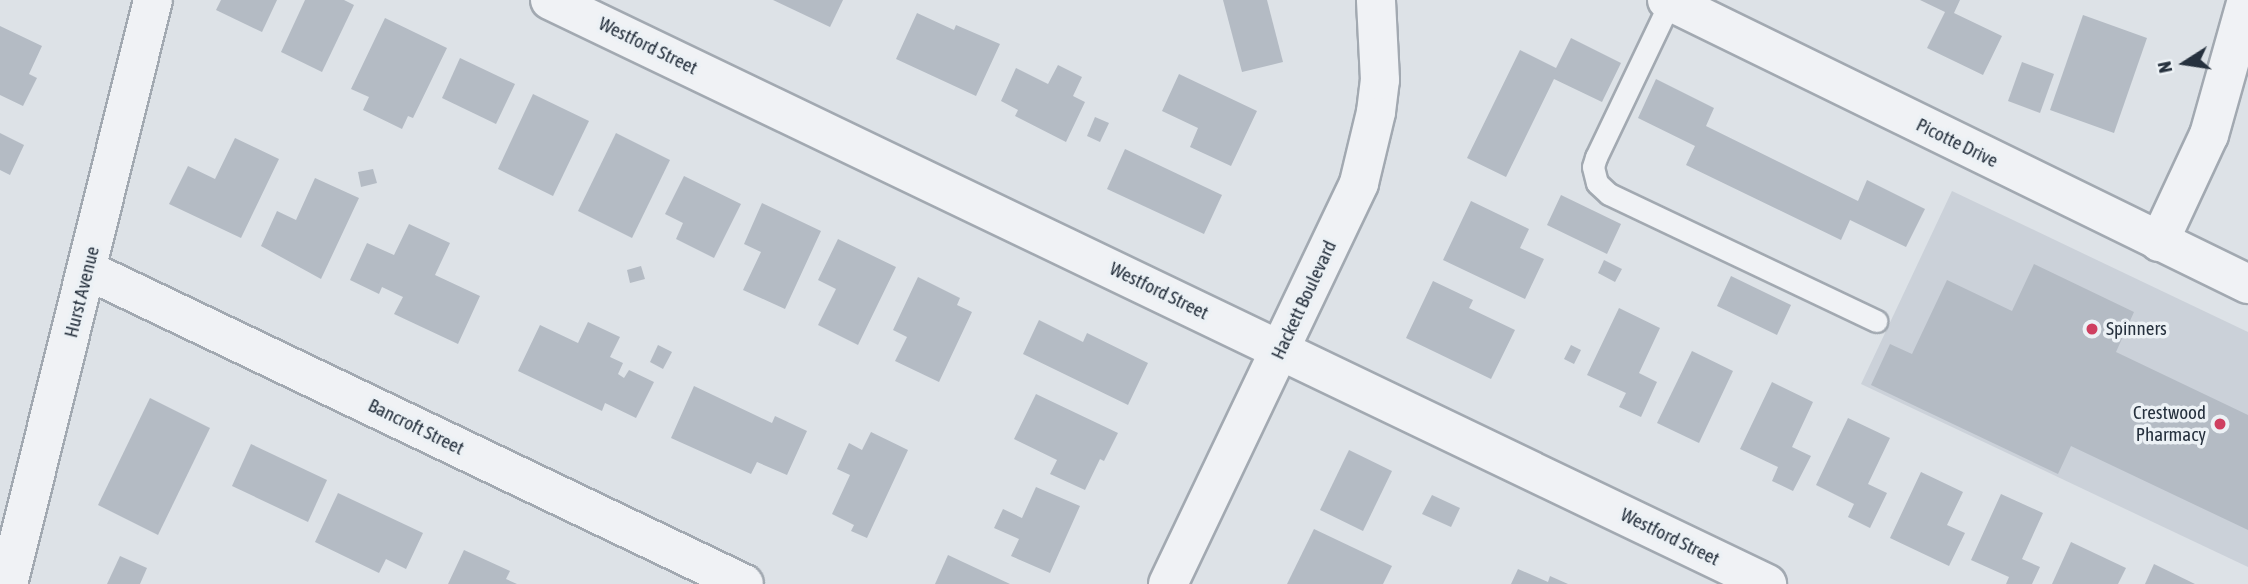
<!DOCTYPE html>
<html>
<head>
<meta charset="utf-8">
<style>
  body { margin:0 }
  #map { position:relative; width:2248px; height:584px; overflow:hidden; background:#dde2e7; font-family:"Asap Condensed",sans-serif }
  div>[style] { position:absolute }
  .built>* { inset:0; background:#cbd1d9 }
  .building>* { inset:0; background:#b4bbc4 }
  .roads { filter:drop-shadow(2px 0 #a2a9b1) drop-shadow(-2px 0 #a2a9b1) drop-shadow(0 2px #a2a9b1) drop-shadow(0 -2px #a2a9b1) }
  .service>* { height:21px; margin:-10.5px; padding:0 10.5px; transform-origin:10.5px; border-radius:10.5px; background:#f0f2f5 }
  .minor>* { height:38px; margin:-19px; padding:0 19px; transform-origin:19px; border-radius:19px; background:#f0f2f5 }
  .dots>* { width:19px; height:19px; translate:-50% -50%; box-sizing:border-box; border:4px solid #ecf1f5; border-radius:50% }
  span { translate:-50% -50%; white-space:nowrap; text-align:center; line-height:1.15; -webkit-text-stroke:7px #ecf1f5; paint-order:stroke }
  .street-label { font-size:19px; color:#26313e }
  .poi-label { font-size:19px; color:#26313e }
  .left { translate:0 -50%; text-align:left }
  .right { translate:-100% -50%; text-align:right }
  .north { position:absolute; left:2150px; top:28px; width:70px; height:70px; -webkit-text-stroke:5px #ecf1f5; paint-order:stroke; rotate:258deg; font-size:19px; font-weight:700; line-height:28px; text-align:center; color:#26313e }
  .north::after { content:''; display:block; margin:auto; width:24px; height:32px; background:#26313e; clip-path:polygon(50% 0,100% 100%,50% 72%,0 100%) }
</style>
</head>
<body>
<div id="map">
  <div class="built">
    <i style="clip-path:polygon(1952px 191px,2248px 332px,2248px 567px,1861px 384px)"></i>
  </div>
  <div class="building">
    <i style="clip-path:polygon(221px 0,277px 0,262px 32px,216px 10px)"></i>
    <i style="clip-path:polygon(305px 0,344px 0,354px 5px,322px 72px,281px 52px)"></i>
    <i style="clip-path:polygon(773px 0,843px 0,830px 27px)"></i>
    <i style="clip-path:polygon(1223px 0,1267px 0,1283px 62px,1242px 72px)"></i>
    <i style="clip-path:polygon(1920px 0,1960px 0,1954px 13px,2002px 36px,1983px 75px,1927px 48px,1945px 12px)"></i>
    <i style="clip-path:polygon(917px 13px,954px 30px,956px 25px,1000px 44px,976px 96px,896px 59px)"></i>
    <i style="clip-path:polygon(2083px 15px,2147px 38px,2114px 133px,2050px 110px)"></i>
    <i style="clip-path:polygon(385px 18px,447px 48px,413px 118px,408px 116px,402px 129px,363px 110px,369px 97px,351px 89px)"></i>
    <i style="clip-path:polygon(0 26px,42px 46px,29px 74px,37px 78px,23px 106px,0 95px)"></i>
    <i style="clip-path:polygon(1571px 38px,1621px 63px,1602px 102px,1554px 79px,1506px 177px,1467px 158px,1520px 50px,1556px 68px)"></i>
    <i style="clip-path:polygon(460px 58px,515px 84px,496px 124px,442px 98px)"></i>
    <i style="clip-path:polygon(2022px 62px,2054px 74px,2040px 113px,2008px 101px)"></i>
    <i style="clip-path:polygon(1058px 65px,1082px 77px,1073px 96px,1085px 102px,1066px 142px,1015px 116px,1018px 110px,1001px 101px,1016px 68px,1048px 84px)"></i>
    <i style="clip-path:polygon(1179px 74px,1257px 111px,1231px 166px,1190px 147px,1198px 128px,1162px 111px)"></i>
    <i style="clip-path:polygon(1656px 79px,1714px 108px,1706px 126px,1858px 201px,1867px 180px,1925px 209px,1906px 247px,1850px 220px,1841px 240px,1686px 165px,1695px 146px,1638px 118px)"></i>
    <i style="clip-path:polygon(533px 94px,589px 121px,553px 196px,498px 169px)"></i>
    <i style="clip-path:polygon(1095px 117px,1109px 123px,1100px 142px,1087px 136px)"></i>
    <i style="clip-path:polygon(0 133px,24px 145px,10px 175px,0 170px)"></i>
    <i style="clip-path:polygon(616px 133px,670px 160px,632px 238px,578px 211px)"></i>
    <i style="clip-path:polygon(235px 138px,279px 159px,241px 238px,169px 204px,188px 166px,215px 179px)"></i>
    <i style="clip-path:polygon(1125px 149px,1222px 195px,1204px 234px,1107px 189px)"></i>
    <i style="clip-path:polygon(373px 169px,377px 183px,361px 187px,358px 172px)"></i>
    <i style="clip-path:polygon(684px 176px,741px 204px,714px 258px,676px 239px,683px 223px,665px 214px)"></i>
    <i style="clip-path:polygon(315px 178px,359px 198px,321px 279px,261px 246px,277px 211px,296px 220px)"></i>
    <i style="clip-path:polygon(1561px 195px,1621px 224px,1607px 254px,1547px 225px)"></i>
    <i style="clip-path:polygon(1471px 201px,1529px 229px,1520px 248px,1544px 259px,1525px 299px,1443px 260px)"></i>
    <i style="clip-path:polygon(762px 203px,821px 231px,785px 309px,743px 290px,761px 252px,744px 244px)"></i>
    <i style="clip-path:polygon(409px 224px,450px 243px,435px 275px,480px 296px,458px 344px,394px 314px,403px 297px,382px 287px,379px 294px,350px 280px,367px 243px,394px 255px)"></i>
    <i style="clip-path:polygon(838px 239px,896px 267px,858px 345px,818px 325px,836px 289px,818px 280px)"></i>
    <i style="clip-path:polygon(1604px 260px,1622px 269px,1615px 282px,1598px 273px)"></i>
    <i style="clip-path:polygon(2034px 264px,2134px 312px,2116px 352px,2248px 415px,2248px 530px,2071px 446px,2058px 474px,1871px 385px,1890px 344px,1912px 354px,1947px 280px,2012px 311px)"></i>
    <i style="clip-path:polygon(641px 266px,645px 279px,630px 283px,627px 270px)"></i>
    <i style="clip-path:polygon(1731px 276px,1791px 305px,1777px 335px,1717px 306px)"></i>
    <i style="clip-path:polygon(918px 277px,960px 298px,957px 305px,972px 312px,939px 382px,895px 361px,907px 337px,893px 330px)"></i>
    <i style="clip-path:polygon(1433px 281px,1473px 300px,1469px 308px,1515px 330px,1491px 379px,1406px 338px)"></i>
    <i style="clip-path:polygon(1619px 308px,1660px 328px,1639px 373px,1657px 382px,1641px 417px,1619px 407px,1626px 393px,1587px 375px)"></i>
    <i style="clip-path:polygon(1039px 320px,1083px 342px,1087px 333px,1148px 363px,1128px 405px,1023px 354px)"></i>
    <i style="clip-path:polygon(588px 322px,620px 337px,610px 357px,623px 363px,618px 374px,624px 378px,629px 370px,654px 382px,636px 418px,605px 403px,602px 411px,518px 371px,540px 325px,578px 343px)"></i>
    <i style="clip-path:polygon(658px 345px,672px 352px,663px 369px,650px 362px)"></i>
    <i style="clip-path:polygon(1571px 345px,1581px 350px,1574px 364px,1564px 359px)"></i>
    <i style="clip-path:polygon(1692px 351px,1733px 371px,1699px 443px,1657px 423px)"></i>
    <i style="clip-path:polygon(1772px 382px,1813px 402px,1792px 447px,1811px 456px,1793px 491px,1772px 481px,1778px 467px,1740px 449px)"></i>
    <i style="clip-path:polygon(694px 386px,772px 423px,775px 416px,807px 431px,787px 475px,757px 462px,751px 474px,671px 438px)"></i>
    <i style="clip-path:polygon(1036px 394px,1118px 433px,1104px 461px,1100px 459px,1085px 490px,1050px 474px,1057px 460px,1014px 439px)"></i>
    <i style="clip-path:polygon(150px 398px,210px 428px,158px 535px,98px 505px)"></i>
    <i style="clip-path:polygon(1848px 418px,1890px 438px,1868px 484px,1887px 493px,1870px 528px,1848px 517px,1854px 504px,1816px 485px)"></i>
    <i style="clip-path:polygon(871px 432px,908px 450px,867px 538px,851px 531px,854px 525px,832px 514px,850px 475px,837px 469px,849px 443px,862px 450px)"></i>
    <i style="clip-path:polygon(251px 444px,327px 480px,308px 522px,232px 486px)"></i>
    <i style="clip-path:polygon(1349px 450px,1392px 471px,1363px 531px,1320px 510px)"></i>
    <i style="clip-path:polygon(1921px 472px,1963px 492px,1947px 525px,1965px 533px,1949px 566px,1890px 538px)"></i>
    <i style="clip-path:polygon(1036px 487px,1080px 506px,1050px 573px,1011px 556px,1019px 539px,994px 528px,1003px 509px,1022px 518px)"></i>
    <i style="clip-path:polygon(338px 493px,423px 533px,406px 569px,386px 559px,379px 573px,315px 542px)"></i>
    <i style="clip-path:polygon(2001px 494px,2043px 513px,2022px 559px,2040px 567px,2032px 584px,2006px 584px,2009px 577px,1971px 560px)"></i>
    <i style="clip-path:polygon(1432px 495px,1460px 508px,1451px 527px,1422px 514px)"></i>
    <i style="clip-path:polygon(1314px 529px,1392px 566px,1383px 584px,1287px 584px)"></i>
    <i style="clip-path:polygon(2071px 542px,2126px 568px,2118px 584px,2052px 584px)"></i>
    <i style="clip-path:polygon(464px 550px,510px 571px,506px 579px,517px 584px,448px 584px)"></i>
    <i style="clip-path:polygon(948px 555px,1010px 584px,935px 584px)"></i>
    <i style="clip-path:polygon(120px 556px,147px 568px,140px 584px,107px 584px)"></i>
    <i style="clip-path:polygon(2154px 564px,2195px 584px,2145px 584px)"></i>
    <i style="clip-path:polygon(1518px 569px,1548px 582px,1550px 576px,1568px 584px,1511px 584px)"></i>
  </div>
  <div class="roads">
    <div class="service">
      <i style="left:1671px;top:0;width:174px;rotate:115.5deg"></i>
      <i style="left:1596px;top:157px;width:10px;rotate:107deg"></i>
      <i style="left:1593px;top:167px;width:16px;rotate:76deg"></i>
      <i style="left:1597px;top:183px;width:16px;rotate:43deg"></i>
      <i style="left:1609px;top:194px;width:296px;rotate:25.4deg"></i>
    </div>
    <div class="minor">
      <i style="left:550px;top:0;width:1350px;rotate:25.63deg"></i>
      <i style="left:1667px;top:0;width:647px;rotate:26.05deg"></i>
      <i style="left:2159px;top:242px;width:118px;rotate:-65deg"></i>
      <i style="left:2209px;top:135px;width:140px;rotate:-74.3deg"></i>
      <i style="left:87px;top:270px;width:728px;rotate:25.54deg"></i>
      <i style="left:8px;top:584px;width:602px;rotate:-76.06deg"></i>
      <i style="left:1168px;top:584px;width:444px;rotate:-64.5deg"></i>
      <i style="left:1359px;top:183px;width:73px;rotate:-76.5deg"></i>
      <i style="left:1376px;top:112px;width:32px;rotate:-83deg"></i>
      <i style="left:1380px;top:80px;width:80px;rotate:-92.9deg"></i>
    </div>
  </div>
  <div class="dots">
    <i style="left:2092px;top:329px;background:#cf3f60"></i>
    <i style="left:2220px;top:424px;background:#cf3f60"></i>
  </div>
  <div class="street-label">
    <span style="left:648px;top:46px;rotate:26deg">Westford Street</span>
    <span style="left:1957px;top:143px;rotate:26deg">Picotte Drive</span>
    <span style="left:1159px;top:291px;rotate:26deg">Westford Street</span>
    <span style="left:82px;top:292px;rotate:-76deg">Hurst Avenue</span>
    <span style="left:1304px;top:300px;rotate:-65deg">Hackett Boulevard</span>
    <span style="left:416px;top:427px;rotate:26deg">Bancroft Street</span>
    <span style="left:1670px;top:537px;rotate:26deg">Westford Street</span>
  </div>
  <div class="poi-label">
    <span class="left" style="left:2106px;top:329px">Spinners</span>
    <span class="right" style="left:2206px;top:424px">Crestwood<br>Pharmacy</span>
  </div>
  <div class="north">N</div>
</div>
</body>
</html>
